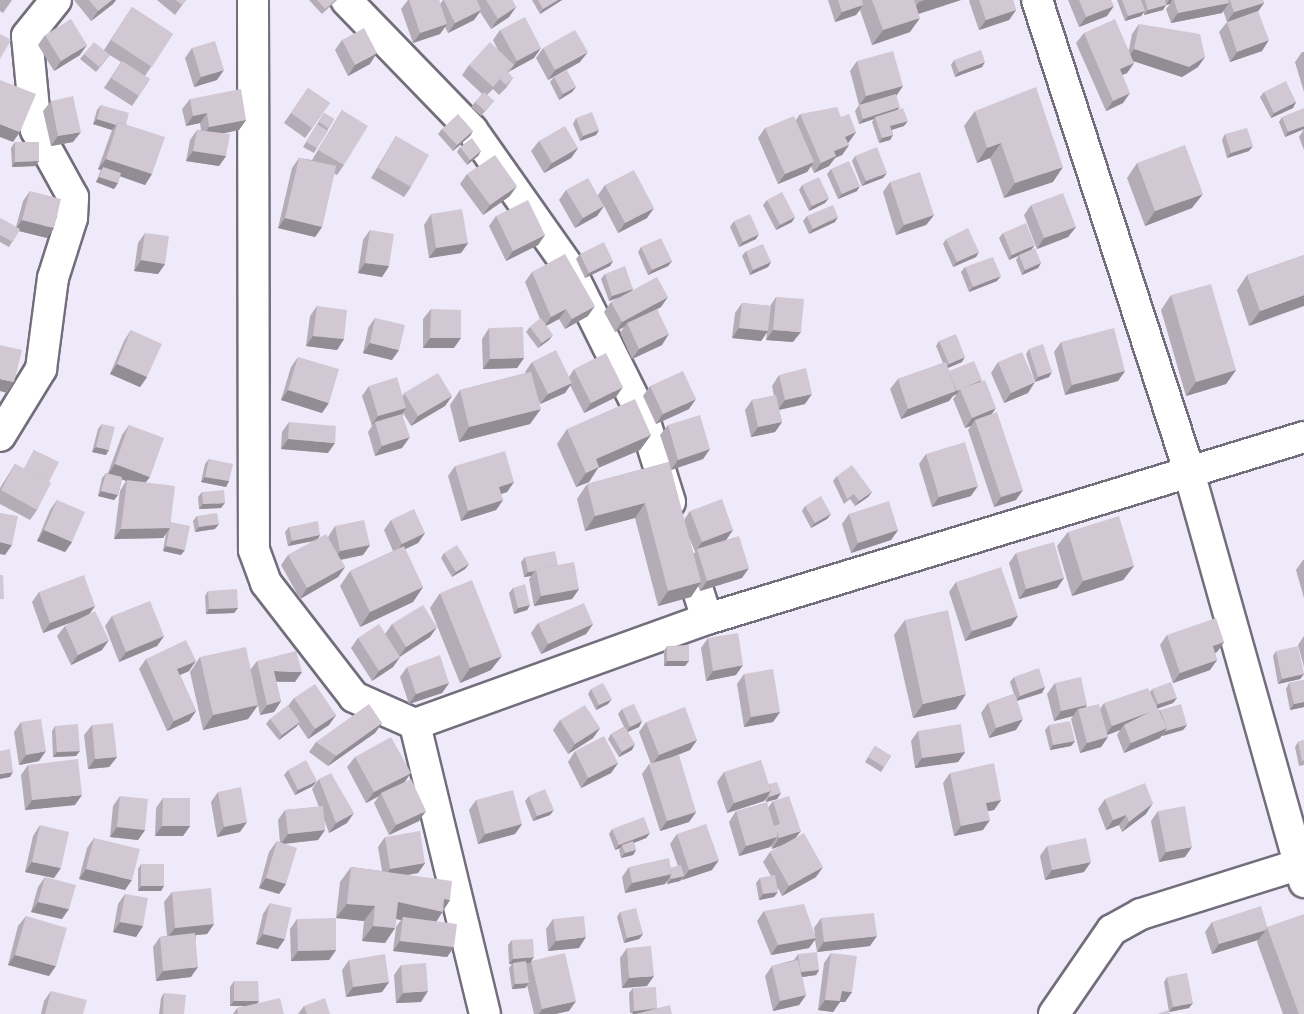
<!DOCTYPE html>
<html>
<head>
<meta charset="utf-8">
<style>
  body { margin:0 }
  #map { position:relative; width:1304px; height:1014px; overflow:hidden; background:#efeaf9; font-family:Inter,sans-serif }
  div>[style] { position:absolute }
  .roads { filter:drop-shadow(2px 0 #726e7b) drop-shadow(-2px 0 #726e7b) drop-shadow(0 2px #726e7b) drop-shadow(0 -2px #726e7b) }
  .minor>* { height:30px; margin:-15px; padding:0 15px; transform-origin:15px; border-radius:15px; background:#fff }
  .wall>* { inset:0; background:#b4acb6 }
  .shaded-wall>* { inset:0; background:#928c94 }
  .building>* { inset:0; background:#d1c8d4 }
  span { translate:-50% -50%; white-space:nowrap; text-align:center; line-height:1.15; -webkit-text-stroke:5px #fbf9ff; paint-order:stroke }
</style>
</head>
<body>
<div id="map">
  <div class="roads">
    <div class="minor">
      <i style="left:253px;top:0;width:550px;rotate:89.9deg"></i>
      <i style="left:254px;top:550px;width:35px;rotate:70deg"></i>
      <i style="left:266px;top:583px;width:144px;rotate:52.3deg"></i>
      <i style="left:354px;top:697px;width:67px;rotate:23.9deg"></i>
      <i style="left:346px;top:0;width:181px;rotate:45.9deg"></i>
      <i style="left:472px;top:130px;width:166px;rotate:54.8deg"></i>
      <i style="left:568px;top:266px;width:171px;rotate:63.6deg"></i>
      <i style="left:644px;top:419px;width:87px;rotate:72.6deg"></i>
      <i style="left:1037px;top:0;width:496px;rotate:72.1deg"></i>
      <i style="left:1189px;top:472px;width:426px;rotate:74.3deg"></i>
      <i style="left:0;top:436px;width:79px;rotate:-58.5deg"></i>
      <i style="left:41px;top:369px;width:92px;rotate:-82.5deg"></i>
      <i style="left:53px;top:278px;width:63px;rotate:-72.4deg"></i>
      <i style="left:72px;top:218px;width:21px;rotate:-87deg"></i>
      <i style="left:73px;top:197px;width:77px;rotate:-118.9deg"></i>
      <i style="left:36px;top:130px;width:94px;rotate:-95.5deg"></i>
      <i style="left:27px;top:36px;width:46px;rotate:-51.1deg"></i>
      <i style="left:685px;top:550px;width:72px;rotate:72.3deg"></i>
      <i style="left:485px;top:1014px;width:298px;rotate:-103.6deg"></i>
      <i style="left:415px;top:724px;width:310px;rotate:-19.8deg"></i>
      <i style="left:707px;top:619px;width:624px;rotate:-16.95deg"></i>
      <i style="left:1054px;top:1014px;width:102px;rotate:-55.4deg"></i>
      <i style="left:1112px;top:930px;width:33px;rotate:-29deg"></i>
      <i style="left:1141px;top:914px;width:171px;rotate:-17.4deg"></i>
    </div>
  </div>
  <div class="wall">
    <i style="clip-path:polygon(0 0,12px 0,3px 13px,0 11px)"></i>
    <i style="clip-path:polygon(74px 0,116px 0,113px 4px,91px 21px)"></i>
    <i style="clip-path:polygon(157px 0,186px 0,175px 15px)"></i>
    <i style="clip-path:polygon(309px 0,337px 0,322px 14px)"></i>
    <i style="clip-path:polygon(408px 0,439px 0,440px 4px,443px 0,512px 0,516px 7px,509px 17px,491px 29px,480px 12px,474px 20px,448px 33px,445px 27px,440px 34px,413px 43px,401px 9px)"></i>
    <i style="clip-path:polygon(532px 0,562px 0,540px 14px)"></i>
    <i style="clip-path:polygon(828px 0,961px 0,919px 14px,910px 32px,872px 45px,860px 10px,856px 15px,835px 22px)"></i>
    <i style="clip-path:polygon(970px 0,1013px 0,1016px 10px,1009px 20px,979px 30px,969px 1px)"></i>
    <i style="clip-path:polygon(1068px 0,1111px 0,1107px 16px,1079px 27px)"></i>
    <i style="clip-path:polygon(1117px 0,1263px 0,1264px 3px,1258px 11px,1262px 51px,1230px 62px,1219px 32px,1227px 22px,1223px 10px,1222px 13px,1171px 23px,1166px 9px,1170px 4px,1166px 5px,1163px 10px,1144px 15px,1144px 12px,1141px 16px,1125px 21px)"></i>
    <i style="clip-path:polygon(132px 7px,173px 34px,145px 76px,150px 79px,132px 106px,104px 88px,121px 62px,108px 54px,110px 55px,96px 72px,80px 59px,84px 54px,104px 50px)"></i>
    <i style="clip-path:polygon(1139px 24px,1198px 67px,1182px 77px,1133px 61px,1134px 63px,1127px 73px,1122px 75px,1123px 103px,1106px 111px,1076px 43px,1084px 33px,1129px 50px,1132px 34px)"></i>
    <i style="clip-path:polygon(500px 30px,534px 58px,510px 71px,508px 73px,513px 78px,506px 88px,499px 95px,493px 89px,487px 95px,494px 101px,481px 116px,471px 107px,482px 94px,462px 75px,469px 65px,498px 50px,493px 40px)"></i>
    <i style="clip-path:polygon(45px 35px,80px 55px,54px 71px,38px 45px)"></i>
    <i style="clip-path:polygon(342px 40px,370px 64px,348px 76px,335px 50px)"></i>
    <i style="clip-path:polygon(192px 48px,217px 80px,194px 87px,185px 58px)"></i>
    <i style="clip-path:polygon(543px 48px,580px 62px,548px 80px,536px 58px)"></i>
    <i style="clip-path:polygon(1302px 52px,1304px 52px,1304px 92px,1295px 62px)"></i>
    <i style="clip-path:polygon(954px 60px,982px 67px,955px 77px,951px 65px)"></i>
    <i style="clip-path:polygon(857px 61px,903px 86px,896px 96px,898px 110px,904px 126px,892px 130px,893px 135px,890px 140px,879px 143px,872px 122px,874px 119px,859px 124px,855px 111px,859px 105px,850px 71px)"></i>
    <i style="clip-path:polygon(554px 77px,576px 87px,572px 92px,559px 100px,550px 82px)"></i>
    <i style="clip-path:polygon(308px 88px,330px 103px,305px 138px,284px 123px)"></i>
    <i style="clip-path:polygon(1264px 92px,1296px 102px,1293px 108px,1271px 118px,1260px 97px)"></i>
    <i style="clip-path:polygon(190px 99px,246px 120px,239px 130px,223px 133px,226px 156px,219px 166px,186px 161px,190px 140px,197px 130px,201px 130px,200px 123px,186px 126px,182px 109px)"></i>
    <i style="clip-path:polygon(51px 101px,73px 142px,51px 146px,43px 111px)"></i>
    <i style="clip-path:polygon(101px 105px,126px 124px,152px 174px,145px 185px,120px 176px,118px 183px,114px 189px,96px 182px,101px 170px,98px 169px,112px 130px,93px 124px,97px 110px)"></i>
    <i style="clip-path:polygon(342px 110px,344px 165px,337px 175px,334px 174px,322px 227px,315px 237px,278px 228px,292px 168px,299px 158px,312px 160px)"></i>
    <i style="clip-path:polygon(975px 111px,1053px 182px,1004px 198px,990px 158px,977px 163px,964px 126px)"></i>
    <i style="clip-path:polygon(324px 113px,334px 119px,314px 153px,303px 147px)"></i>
    <i style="clip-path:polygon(800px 114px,841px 117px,856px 132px,848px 143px,849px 145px,842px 155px,835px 158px,829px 166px,814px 173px,811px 166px,807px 172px,778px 184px,758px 138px,765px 128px,796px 120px)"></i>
    <i style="clip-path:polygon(1282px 117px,1304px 129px,1285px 137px,1279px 122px)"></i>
    <i style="clip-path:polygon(576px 118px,599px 130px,596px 135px,580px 141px,573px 124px)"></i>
    <i style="clip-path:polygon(442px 129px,473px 131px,470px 136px,453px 151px,438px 134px)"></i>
    <i style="clip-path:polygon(1304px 129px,1304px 150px,1299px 137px)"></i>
    <i style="clip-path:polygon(1225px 134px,1249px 151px,1227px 158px,1222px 140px)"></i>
    <i style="clip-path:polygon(396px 136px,411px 187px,404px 197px,371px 178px)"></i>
    <i style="clip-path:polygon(539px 141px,578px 148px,571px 158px,544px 173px,531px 151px)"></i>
    <i style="clip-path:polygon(15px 142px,36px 166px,12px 167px,11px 148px)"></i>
    <i style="clip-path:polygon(460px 147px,481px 151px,478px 156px,467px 165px,457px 152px)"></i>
    <i style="clip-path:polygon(855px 156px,883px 178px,862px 186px,852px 161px)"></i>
    <i style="clip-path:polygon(1137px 163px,1192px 208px,1145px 226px,1127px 178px)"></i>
    <i style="clip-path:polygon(831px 169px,857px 191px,838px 199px,827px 174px)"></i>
    <i style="clip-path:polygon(467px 174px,510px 196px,483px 215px,460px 184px)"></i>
    <i style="clip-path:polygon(890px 182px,934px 215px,926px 225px,896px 235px,883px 192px)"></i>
    <i style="clip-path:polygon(605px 185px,647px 218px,618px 233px,604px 206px,597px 216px,575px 228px,559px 200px,566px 190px,598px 195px)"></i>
    <i style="clip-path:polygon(802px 185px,825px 203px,809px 211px,799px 190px)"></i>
    <i style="clip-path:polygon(30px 191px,47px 238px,19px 231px,9px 247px,0 242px,0 218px,16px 227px,23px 201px)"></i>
    <i style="clip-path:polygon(767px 200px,792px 222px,776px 230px,763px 205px)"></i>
    <i style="clip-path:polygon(1031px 205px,1076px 227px,1068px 237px,1037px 249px,1024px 215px)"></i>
    <i style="clip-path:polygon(431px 214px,468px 243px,461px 253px,429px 258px,424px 225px)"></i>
    <i style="clip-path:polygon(496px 216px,545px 235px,538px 245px,506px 261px,489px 226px)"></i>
    <i style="clip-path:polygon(807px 216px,835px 222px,809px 234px,803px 221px)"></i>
    <i style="clip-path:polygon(734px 221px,756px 239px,739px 247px,730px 227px)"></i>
    <i style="clip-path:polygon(370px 230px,389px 266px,382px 277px,358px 273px,363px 240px)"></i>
    <i style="clip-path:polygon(145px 233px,165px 264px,158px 274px,134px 271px,138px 243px)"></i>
    <i style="clip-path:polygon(1003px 233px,1032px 249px,1041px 263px,1038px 268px,1022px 275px,1016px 260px,1019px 255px,1009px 260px,999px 238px)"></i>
    <i style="clip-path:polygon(946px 239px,976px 257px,953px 267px,943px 244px)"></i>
    <i style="clip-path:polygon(641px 247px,672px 261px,668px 266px,648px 275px,638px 252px)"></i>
    <i style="clip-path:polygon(746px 251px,771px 262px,768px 267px,750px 275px,742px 256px)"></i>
    <i style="clip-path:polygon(580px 254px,613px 261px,610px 266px,585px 278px,576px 259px)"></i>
    <i style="clip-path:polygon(1304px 255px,1249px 326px,1237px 290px,1247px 275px)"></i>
    <i style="clip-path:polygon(965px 267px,997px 281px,969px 292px,961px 272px)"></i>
    <i style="clip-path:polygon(532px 272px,588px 316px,565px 329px,559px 319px,546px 326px,549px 340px,538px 348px,526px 332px,530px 327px,540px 319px,525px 282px)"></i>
    <i style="clip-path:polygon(605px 274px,633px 289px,631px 291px,661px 307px,657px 309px,662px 345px,632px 359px,620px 333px,624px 327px,615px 332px,604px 312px,611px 302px,620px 297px,609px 301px,601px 279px)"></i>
    <i style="clip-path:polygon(1171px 295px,1236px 370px,1226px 384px,1186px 396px,1161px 310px)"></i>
    <i style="clip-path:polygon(776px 297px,793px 342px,766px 340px,767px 332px,761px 341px,732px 338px,735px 313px,742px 303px,770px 306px)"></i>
    <i style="clip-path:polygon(317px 306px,344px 339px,337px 350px,306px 346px,310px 316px)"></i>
    <i style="clip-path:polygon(431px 309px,454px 348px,423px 348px,423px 319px)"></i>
    <i style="clip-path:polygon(375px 318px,392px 360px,363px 353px,368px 328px)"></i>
    <i style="clip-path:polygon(489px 328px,524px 358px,517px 368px,483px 369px,482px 339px)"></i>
    <i style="clip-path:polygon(131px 330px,147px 377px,140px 387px,110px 374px,124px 341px)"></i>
    <i style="clip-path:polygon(939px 341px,962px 362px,948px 368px,949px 371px,980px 381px,992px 414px,1016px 500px,994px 507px,968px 430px,971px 426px,965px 428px,953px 399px,957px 394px,953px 396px,949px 401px,901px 419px,890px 389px,898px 379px,943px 363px,936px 346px)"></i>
    <i style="clip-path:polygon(1061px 342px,1125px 371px,1118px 381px,1065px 395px,1054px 352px)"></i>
    <i style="clip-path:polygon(1029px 349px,1049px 377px,1035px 382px,1026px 354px)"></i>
    <i style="clip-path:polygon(298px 357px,322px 413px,281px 400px,291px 367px)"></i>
    <i style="clip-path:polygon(532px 362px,569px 377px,574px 369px,616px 397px,584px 413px,570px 385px,565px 393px,540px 404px,539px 401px,530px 424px,459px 442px,450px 405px,460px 390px,526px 373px,525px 372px)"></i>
    <i style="clip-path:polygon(998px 362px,1028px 393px,1004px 403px,991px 373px)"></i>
    <i style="clip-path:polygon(779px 375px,805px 404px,779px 410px,782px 422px,775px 432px,751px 437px,745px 410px,752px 400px,774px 396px,772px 386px)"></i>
    <i style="clip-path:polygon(369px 386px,403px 396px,404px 393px,452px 396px,445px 406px,411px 426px,403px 413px,402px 448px,375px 456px,368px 432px,372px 426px,362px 396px)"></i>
    <i style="clip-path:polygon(650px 386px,689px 409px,656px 424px,643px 396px)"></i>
    <i style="clip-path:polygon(289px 422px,328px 453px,281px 449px,282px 432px)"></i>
    <i style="clip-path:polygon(102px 424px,106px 455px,92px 452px,98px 429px)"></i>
    <i style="clip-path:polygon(129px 425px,145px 483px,171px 522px,181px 555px,163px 551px,166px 533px,163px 538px,114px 539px,120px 491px,126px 481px,122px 479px,118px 495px,114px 500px,98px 496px,102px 478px,106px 473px,108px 473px,122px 435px)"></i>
    <i style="clip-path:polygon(evenodd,668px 425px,710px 449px,703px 459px,671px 470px,684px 520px,690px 511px,733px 530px,726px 540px,742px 578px,700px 591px,698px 586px,691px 597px,658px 606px,635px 518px,585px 531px,577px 499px,587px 484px,669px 462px,660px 435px,668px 425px,688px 535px,695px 552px,694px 554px,688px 535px)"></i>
    <i style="clip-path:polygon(567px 429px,651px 435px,640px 450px,598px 468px,589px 482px,576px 487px,557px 444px)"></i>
    <i style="clip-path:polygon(34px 450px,49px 482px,37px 510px,30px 520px,0 504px,0 488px,15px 464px,24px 469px)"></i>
    <i style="clip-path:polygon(926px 454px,971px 496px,932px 507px,919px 464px)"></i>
    <i style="clip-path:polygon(209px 459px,229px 481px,226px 487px,201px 482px,205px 464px)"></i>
    <i style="clip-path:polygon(455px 466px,514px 482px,507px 492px,501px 494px,503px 500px,496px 510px,461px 521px,448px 476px)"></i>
    <i style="clip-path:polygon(837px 476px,872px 492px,868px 497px,855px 506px,850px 499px,844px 504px,833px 481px)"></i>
    <i style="clip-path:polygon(202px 492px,221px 508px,199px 509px,198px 497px)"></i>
    <i style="clip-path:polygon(57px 500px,72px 542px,65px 552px,37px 541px,50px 510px)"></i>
    <i style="clip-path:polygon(805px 506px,831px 514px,827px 519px,811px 528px,802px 511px)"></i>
    <i style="clip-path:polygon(849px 514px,898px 530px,891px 540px,851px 553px,842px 524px)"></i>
    <i style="clip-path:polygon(197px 516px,215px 529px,195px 532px,193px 521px)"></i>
    <i style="clip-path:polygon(391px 520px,425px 533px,418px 543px,405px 549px,423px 587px,413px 602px,360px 627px,340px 586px,350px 571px,393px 551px,384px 530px)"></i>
    <i style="clip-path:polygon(335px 526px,370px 545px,363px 555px,341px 560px,345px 567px,338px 577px,300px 599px,281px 565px,288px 555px,314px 541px,288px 546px,285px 532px,289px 527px,320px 535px,318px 539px,329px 538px,328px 537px)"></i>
    <i style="clip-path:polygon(1068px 532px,1134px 566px,1123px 580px,1072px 596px,1057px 546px)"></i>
    <i style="clip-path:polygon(444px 553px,469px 564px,465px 569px,452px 577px,441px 558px)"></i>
    <i style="clip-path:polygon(1016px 553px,1064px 578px,1057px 588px,1019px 599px,1009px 563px)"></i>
    <i style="clip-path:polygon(525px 557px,558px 565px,579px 589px,572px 599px,534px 606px,529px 579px,531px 576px,524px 577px,521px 562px)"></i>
    <i style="clip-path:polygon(1303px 560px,1304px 560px,1304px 598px,1296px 570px)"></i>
    <i style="clip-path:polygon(956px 582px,1018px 616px,1011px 626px,965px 641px,949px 592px)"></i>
    <i style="clip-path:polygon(513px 588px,530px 605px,527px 610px,514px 614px,509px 593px)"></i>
    <i style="clip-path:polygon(208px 591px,238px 608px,234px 613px,206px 614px,205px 596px)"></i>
    <i style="clip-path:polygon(39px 592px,95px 606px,90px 613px,102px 650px,71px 665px,57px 636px,65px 626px,74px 621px,43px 633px,32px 602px)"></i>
    <i style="clip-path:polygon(440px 593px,491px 670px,460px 683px,430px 608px)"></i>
    <i style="clip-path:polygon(112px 616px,164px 636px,157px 646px,119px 662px,105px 626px)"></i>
    <i style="clip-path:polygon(905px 620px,956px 709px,913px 718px,894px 635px)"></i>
    <i style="clip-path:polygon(538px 623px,593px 624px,586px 634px,541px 654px,531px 633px)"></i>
    <i style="clip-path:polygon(392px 624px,430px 637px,400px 657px,393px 667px,372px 681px,351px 648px,358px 638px,385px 634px)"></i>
    <i style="clip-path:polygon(1167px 635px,1224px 642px,1217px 652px,1215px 653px,1217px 660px,1210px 670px,1173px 683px,1160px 645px)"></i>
    <i style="clip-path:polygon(1304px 636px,1304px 667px,1298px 645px)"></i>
    <i style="clip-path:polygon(708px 638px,736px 675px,706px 681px,701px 648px)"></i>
    <i style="clip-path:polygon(667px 646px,685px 666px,664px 666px,664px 651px)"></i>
    <i style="clip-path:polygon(1276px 651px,1304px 674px,1300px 679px,1278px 684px,1273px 656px)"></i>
    <i style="clip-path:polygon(200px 657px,251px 669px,257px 661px,295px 682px,276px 682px,281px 701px,274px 712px,260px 715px,258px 705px,248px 719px,203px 730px,190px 672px)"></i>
    <i style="clip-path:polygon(146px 659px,189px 671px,180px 675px,196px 711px,189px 721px,167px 731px,139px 669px)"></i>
    <i style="clip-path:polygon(407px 667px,449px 683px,442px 693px,409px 704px,400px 677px)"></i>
    <i style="clip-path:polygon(744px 674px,780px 712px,773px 722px,744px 727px,737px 684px)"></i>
    <i style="clip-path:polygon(1014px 677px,1045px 687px,1042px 693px,1017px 701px,1016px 730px,989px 738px,981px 713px,988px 703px,1014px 694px,1010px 682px)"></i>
    <i style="clip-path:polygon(1304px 680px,1304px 707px,1290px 710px,1286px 689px,1289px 683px)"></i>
    <i style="clip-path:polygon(1055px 683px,1087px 705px,1085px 707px,1100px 709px,1104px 703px,1150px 692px,1152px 689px,1177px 698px,1173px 703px,1158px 708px,1159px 711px,1160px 710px,1187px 725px,1183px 730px,1162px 736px,1161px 735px,1160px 738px,1124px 753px,1117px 735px,1120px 730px,1107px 735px,1108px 737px,1101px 747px,1080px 753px,1071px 719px,1073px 716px,1054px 721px,1047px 694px)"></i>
    <i style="clip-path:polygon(591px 689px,608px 704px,596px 710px,588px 694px)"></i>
    <i style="clip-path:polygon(294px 698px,336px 715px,329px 725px,308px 739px,298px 724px,296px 727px,279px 740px,266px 724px,270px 719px,288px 706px)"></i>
    <i style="clip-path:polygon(622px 709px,642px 721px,639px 727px,628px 732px,632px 750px,619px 757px,608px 739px,611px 734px,624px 727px,618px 714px)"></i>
    <i style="clip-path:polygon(560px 720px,600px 728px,593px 738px,568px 754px,553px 730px)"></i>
    <i style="clip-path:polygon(21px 722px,39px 761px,19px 765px,14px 732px)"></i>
    <i style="clip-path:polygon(646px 722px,697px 740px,690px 750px,672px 757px,696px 812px,689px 822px,660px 831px,642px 774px,649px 764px,651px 764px,639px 732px)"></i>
    <i style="clip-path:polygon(382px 723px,375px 733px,328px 766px,309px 752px,316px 742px)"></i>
    <i style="clip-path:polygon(92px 725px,117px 757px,109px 767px,88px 769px,84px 735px)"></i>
    <i style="clip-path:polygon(1049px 725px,1075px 741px,1071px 746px,1050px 750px,1045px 730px)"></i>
    <i style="clip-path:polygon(55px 726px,76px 756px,53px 757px,52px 731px)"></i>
    <i style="clip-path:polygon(918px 731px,965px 752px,958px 762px,915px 768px,911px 741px)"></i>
    <i style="clip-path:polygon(1304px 740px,1304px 765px,1299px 766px,1295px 747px,1298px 742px)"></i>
    <i style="clip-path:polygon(875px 746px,891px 756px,881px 772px,865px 762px)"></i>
    <i style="clip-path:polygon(575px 751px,618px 763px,611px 773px,581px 788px,568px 762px)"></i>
    <i style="clip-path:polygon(355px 757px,404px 783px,419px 821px,389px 835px,374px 803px,379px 796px,366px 803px,347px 767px)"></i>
    <i style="clip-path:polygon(28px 765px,75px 805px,25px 810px,21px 775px)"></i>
    <i style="clip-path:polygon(288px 770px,313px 786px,295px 795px,284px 775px)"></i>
    <i style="clip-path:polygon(724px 772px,769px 784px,781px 793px,777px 799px,766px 802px,765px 799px,764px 801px,727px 813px,717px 782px)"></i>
    <i style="clip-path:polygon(950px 773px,1001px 800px,994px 810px,988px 811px,983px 830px,954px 836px,943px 783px)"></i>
    <i style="clip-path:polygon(319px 779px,347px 823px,329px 833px,324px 819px,325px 830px,318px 840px,284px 844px,286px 884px,279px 894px,259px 888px,269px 852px,277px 841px,280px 843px,278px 820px,285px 810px,319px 807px,312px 789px)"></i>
    <i style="clip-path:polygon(218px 792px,240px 832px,217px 837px,211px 802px)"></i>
    <i style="clip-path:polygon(120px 796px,145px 830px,138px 840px,110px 837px,113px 806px)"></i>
    <i style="clip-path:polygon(529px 796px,550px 815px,533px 821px,525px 801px)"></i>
    <i style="clip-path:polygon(163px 798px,190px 826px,183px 836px,155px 836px,156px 808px)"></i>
    <i style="clip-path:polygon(1105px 799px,1146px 814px,1122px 832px,1119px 825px,1106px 830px,1098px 809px)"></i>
    <i style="clip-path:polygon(476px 800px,522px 824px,515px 834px,478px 844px,469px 810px)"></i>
    <i style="clip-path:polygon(773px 801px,796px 838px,816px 877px,782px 896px,778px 888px,774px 897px,759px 900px,756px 883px,760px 878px,771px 876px,763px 862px,770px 852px,784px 844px,772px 849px,771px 845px,770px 847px,739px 856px,729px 822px,736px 811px,768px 808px)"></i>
    <i style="clip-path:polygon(1158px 811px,1185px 857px,1159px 862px,1151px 821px)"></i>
    <i style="clip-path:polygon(40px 825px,54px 878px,25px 872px,33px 836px)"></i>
    <i style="clip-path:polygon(612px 829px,650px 833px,646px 838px,634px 843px,636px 850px,633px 855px,621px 858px,619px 850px,620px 848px,615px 850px,609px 834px)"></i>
    <i style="clip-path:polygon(677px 834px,712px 870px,682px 880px,682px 879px,680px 881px,667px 884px,667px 881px,665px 884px,625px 893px,622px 877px,629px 867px,671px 868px,678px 866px,670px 844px)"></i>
    <i style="clip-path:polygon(385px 837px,425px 863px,418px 873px,407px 875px,450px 900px,436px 921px,454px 947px,447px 957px,393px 951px,396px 927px,401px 920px,396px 919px,395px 928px,385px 943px,362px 941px,364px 921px,336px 918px,340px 882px,351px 867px,382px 871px,378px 847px)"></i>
    <i style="clip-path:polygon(94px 838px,125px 890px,79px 879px,87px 848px)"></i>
    <i style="clip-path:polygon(1047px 846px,1084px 872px,1045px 880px,1040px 856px)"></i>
    <i style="clip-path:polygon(141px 864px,161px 891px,138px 891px,138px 869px)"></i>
    <i style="clip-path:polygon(45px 877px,62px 919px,31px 912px,38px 887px)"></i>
    <i style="clip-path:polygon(172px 892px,214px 924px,207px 934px,196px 935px,191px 977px,156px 981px,153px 947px,160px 937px,167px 936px,164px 902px)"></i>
    <i style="clip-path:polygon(125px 894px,143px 926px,136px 937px,113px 932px,118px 904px)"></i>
    <i style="clip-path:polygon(270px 903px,278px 949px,256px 944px,263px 914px)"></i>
    <i style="clip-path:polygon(764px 911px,815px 934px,814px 928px,821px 918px,870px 946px,817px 952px,815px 940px,809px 948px,771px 955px,757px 921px)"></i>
    <i style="clip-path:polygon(620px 912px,643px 934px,639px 939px,624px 943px,617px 917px)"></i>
    <i style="clip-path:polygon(26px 916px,49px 976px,8px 965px,18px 926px)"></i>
    <i style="clip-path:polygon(297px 919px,336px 950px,329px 960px,291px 961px,290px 929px)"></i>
    <i style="clip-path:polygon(553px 919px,579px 948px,548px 951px,546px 929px)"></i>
    <i style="clip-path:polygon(1212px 922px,1268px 927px,1304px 1014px,1283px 1014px,1257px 942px,1258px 940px,1212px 954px,1205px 932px)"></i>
    <i style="clip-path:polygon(512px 940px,532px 961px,569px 1011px,555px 1014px,534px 1014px,527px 985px,525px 988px,512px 989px,509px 968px,512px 964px,509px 964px,508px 945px)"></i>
    <i style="clip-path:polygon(627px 948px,647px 986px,622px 988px,620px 958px)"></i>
    <i style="clip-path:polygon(831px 953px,852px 992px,845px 1002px,840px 1002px,833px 1012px,818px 1010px,824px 963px)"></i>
    <i style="clip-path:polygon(798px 954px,819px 970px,816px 975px,802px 977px,806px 995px,799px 1005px,773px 1011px,765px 976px,772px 966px,794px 960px)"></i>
    <i style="clip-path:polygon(349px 960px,389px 982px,382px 992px,346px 997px,342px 970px)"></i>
    <i style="clip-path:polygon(401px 965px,421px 1002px,396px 1003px,394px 975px)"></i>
    <i style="clip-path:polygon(1167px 977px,1189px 1008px,1169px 1012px,1164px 982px)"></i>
    <i style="clip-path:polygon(234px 981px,259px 1001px,257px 1003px,284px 1014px,233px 1014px,237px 1008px,245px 1006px,230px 1006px,230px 987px)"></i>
    <i style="clip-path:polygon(633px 988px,657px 1008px,672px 1014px,630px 1013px,629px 993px)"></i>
    <i style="clip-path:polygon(51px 991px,83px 1014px,41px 1014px,44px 1001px)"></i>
    <i style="clip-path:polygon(164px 993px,184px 1014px,159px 1014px,161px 998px)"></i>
    <i style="clip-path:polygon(304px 1006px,330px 1014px,298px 1014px)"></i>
  </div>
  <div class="shaded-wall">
    <i style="clip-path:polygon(112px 0,116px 0,113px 4px,91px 21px,98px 11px)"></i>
    <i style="clip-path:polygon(558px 0,562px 0,540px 14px,543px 9px)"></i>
    <i style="clip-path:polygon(925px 0,961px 0,908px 17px,919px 2px)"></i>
    <i style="clip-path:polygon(1169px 0,1172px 0,1170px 4px,1166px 5px,1163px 10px,1144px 15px,1148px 10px,1166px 5px)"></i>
    <i style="clip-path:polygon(1229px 3px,1222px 13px,1171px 23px,1178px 13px)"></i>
    <i style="clip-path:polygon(1264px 3px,1257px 13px,1227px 22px,1234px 12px)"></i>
    <i style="clip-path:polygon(863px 5px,856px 15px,835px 22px,842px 12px)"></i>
    <i style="clip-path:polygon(1114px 6px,1107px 16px,1079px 27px,1086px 17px)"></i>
    <i style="clip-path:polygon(516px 7px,509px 17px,491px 29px,498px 19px)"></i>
    <i style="clip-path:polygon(481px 10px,474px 20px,448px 33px,455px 23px)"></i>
    <i style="clip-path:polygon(1016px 10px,1009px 20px,979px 30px,986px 20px)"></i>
    <i style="clip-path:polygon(1145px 11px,1141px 16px,1125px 21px,1128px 16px)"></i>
    <i style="clip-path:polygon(920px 18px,910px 32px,872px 45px,883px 30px)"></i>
    <i style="clip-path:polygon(447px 24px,440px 34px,413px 43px,420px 33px)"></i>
    <i style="clip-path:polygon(1269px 40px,1262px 51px,1230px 62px,1237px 52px)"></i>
    <i style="clip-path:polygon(87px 45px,80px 55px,54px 71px,61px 61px)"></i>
    <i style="clip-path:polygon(541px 48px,534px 58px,510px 71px,517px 61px)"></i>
    <i style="clip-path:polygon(1134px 49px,1205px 57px,1198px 67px,1182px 77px,1127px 59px)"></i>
    <i style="clip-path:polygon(588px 52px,580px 62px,548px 80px,555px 70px)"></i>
    <i style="clip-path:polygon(377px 53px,370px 64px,348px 76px,355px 65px)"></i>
    <i style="clip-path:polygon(985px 62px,982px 67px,955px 77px,959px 72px)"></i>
    <i style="clip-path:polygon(1134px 63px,1127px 73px,1113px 79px,1120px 69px)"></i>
    <i style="clip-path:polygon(224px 70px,217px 80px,194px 87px,201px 77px)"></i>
    <i style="clip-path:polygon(903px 86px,896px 96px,859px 106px,866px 96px)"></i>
    <i style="clip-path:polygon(576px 87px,572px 92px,559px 100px,563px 94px)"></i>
    <i style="clip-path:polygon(1130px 93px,1123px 103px,1106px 111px,1113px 101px)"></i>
    <i style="clip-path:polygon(1296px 102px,1293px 108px,1271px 118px,1274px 113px)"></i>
    <i style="clip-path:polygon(900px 107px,896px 112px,875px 117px,874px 119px,859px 124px,863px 119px)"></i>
    <i style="clip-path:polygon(207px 113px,200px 123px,186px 126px,193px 116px)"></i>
    <i style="clip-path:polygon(97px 119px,116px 125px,112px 130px,93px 124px)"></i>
    <i style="clip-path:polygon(246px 120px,239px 130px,202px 138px,209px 127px)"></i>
    <i style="clip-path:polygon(908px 121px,904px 126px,887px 131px,890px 126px)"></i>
    <i style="clip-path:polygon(0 124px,20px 132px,13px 142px,0 137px)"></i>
    <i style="clip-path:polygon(1304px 126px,1304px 129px,1285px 137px,1288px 132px)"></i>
    <i style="clip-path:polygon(599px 130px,596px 135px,580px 141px,583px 136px)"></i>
    <i style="clip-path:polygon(473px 131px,470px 136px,453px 151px,457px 145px)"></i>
    <i style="clip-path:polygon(81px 132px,73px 142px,51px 146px,58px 136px)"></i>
    <i style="clip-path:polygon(856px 132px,849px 142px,838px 147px,845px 137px)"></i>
    <i style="clip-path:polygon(893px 135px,890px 140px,879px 143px,882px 138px)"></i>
    <i style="clip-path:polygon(1001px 143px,990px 158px,977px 163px,987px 148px)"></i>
    <i style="clip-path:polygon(849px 145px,842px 155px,835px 158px,829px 166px,814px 173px,821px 163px,834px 151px)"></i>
    <i style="clip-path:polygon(1253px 146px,1249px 151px,1227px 158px,1231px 153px)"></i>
    <i style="clip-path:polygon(578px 148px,571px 158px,544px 173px,552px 163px)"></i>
    <i style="clip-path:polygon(193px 151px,226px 156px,219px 166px,186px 161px)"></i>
    <i style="clip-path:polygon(481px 151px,478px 156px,467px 165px,470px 160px)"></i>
    <i style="clip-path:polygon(106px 159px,152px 174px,145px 185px,102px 170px,103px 167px,101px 170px,98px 169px)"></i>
    <i style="clip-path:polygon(39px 161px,36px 166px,12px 167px,15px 162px)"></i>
    <i style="clip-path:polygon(814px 162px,807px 172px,778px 184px,785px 174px)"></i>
    <i style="clip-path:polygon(1063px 167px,1053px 182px,1004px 198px,1015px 183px)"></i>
    <i style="clip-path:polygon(887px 173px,883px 178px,862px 186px,866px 181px)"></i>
    <i style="clip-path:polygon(99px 177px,118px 183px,114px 189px,96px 182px)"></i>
    <i style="clip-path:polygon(517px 186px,510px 196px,483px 215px,490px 205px)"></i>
    <i style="clip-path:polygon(860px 186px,857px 191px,838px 199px,842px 194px)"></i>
    <i style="clip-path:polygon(1203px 194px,1192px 208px,1145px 226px,1155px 211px)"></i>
    <i style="clip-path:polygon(829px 198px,825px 203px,809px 211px,812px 206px)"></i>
    <i style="clip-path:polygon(604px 206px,597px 216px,575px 228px,583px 218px)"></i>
    <i style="clip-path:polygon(654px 208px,647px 218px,618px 233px,625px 223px)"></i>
    <i style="clip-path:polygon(934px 215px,926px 225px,896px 235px,904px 225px)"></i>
    <i style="clip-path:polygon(795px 217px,792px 222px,776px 230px,780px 225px)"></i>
    <i style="clip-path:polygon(838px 217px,835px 222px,809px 234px,813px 229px)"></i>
    <i style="clip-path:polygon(285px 218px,322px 227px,315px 237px,278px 228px)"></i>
    <i style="clip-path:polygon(22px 220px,54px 228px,47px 238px,15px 230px)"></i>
    <i style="clip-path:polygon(1076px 227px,1068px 237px,1037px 249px,1044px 238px)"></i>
    <i style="clip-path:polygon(759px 234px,756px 239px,739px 247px,743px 242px)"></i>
    <i style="clip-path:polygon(545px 235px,538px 245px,506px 261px,513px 251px)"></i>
    <i style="clip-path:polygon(468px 243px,461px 253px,429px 258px,436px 248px)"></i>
    <i style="clip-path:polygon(1035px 245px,1031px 250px,1009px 260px,1012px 255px)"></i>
    <i style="clip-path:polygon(979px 252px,976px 257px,953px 267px,957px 262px)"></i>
    <i style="clip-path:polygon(141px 260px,165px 264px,158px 274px,134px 271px)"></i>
    <i style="clip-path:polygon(613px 261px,610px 266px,585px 278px,589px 273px)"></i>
    <i style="clip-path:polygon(672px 261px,668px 266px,648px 275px,652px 270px)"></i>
    <i style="clip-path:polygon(771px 262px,768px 267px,750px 275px,753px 270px)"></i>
    <i style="clip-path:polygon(365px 263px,389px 266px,382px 277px,358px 273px)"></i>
    <i style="clip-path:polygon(1041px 263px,1038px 268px,1022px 275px,1025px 270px)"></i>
    <i style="clip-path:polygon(1001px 276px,997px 281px,969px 292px,973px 287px)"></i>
    <i style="clip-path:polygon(633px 289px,629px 294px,609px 301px,612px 296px)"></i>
    <i style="clip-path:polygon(1304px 295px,1304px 306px,1249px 326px,1260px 311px)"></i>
    <i style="clip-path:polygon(668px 297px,661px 307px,628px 325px,627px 323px,624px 327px,615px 332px,622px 322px)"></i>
    <i style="clip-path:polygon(595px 306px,588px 316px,565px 329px,572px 319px)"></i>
    <i style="clip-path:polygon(566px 309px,559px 319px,544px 327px,551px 317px)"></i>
    <i style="clip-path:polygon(739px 328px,768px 331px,761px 341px,732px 338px)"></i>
    <i style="clip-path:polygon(773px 330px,801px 332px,793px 342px,766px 340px)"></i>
    <i style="clip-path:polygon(669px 334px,662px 345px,632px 359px,639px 349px)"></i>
    <i style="clip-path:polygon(553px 335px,549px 340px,538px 348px,542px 343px)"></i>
    <i style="clip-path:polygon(313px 336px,344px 339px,337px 350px,306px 346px)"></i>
    <i style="clip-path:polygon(430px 338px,461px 338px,454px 348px,423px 348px)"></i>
    <i style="clip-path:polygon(370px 343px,399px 350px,392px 360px,363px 353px)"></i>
    <i style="clip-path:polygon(965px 357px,962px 362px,945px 369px,949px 364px)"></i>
    <i style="clip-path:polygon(524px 358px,517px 368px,483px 369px,490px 359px)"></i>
    <i style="clip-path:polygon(117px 364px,147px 377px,140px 387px,110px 374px)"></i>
    <i style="clip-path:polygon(1236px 370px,1226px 384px,1186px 396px,1196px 382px)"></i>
    <i style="clip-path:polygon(1125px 371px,1118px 381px,1065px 395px,1072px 385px)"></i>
    <i style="clip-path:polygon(1052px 372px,1049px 377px,1035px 382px,1038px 377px)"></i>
    <i style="clip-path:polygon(0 379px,14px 382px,7px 393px,0 391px)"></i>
    <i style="clip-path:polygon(982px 380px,978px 385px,960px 389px,957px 394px,953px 396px,949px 401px,901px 419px,908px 409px)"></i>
    <i style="clip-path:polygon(1035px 382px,1028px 393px,1004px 403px,1011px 393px)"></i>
    <i style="clip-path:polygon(572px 383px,565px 393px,540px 404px,548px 394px)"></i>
    <i style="clip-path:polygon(623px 387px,616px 397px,584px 413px,591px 403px)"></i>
    <i style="clip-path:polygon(288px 390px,329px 403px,322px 413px,281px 400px)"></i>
    <i style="clip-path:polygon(812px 394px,805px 404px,778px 410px,785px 400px)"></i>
    <i style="clip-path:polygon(452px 396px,445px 406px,411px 426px,418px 416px)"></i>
    <i style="clip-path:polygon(696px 399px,689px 409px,656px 424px,663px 414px)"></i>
    <i style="clip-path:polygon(406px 408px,399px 418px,375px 422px,371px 426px,378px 416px)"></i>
    <i style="clip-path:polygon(996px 408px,989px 418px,975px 420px,971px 426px,965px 428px,972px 418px)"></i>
    <i style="clip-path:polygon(541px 409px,530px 424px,459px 442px,469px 427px)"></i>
    <i style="clip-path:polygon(782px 422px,775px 432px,751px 437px,758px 427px)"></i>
    <i style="clip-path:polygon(651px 435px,640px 450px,598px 468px,589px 482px,576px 487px,596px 459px)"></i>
    <i style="clip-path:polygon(410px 437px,402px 448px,375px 456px,382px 446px)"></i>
    <i style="clip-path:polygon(288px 439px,335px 443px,328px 453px,281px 449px)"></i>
    <i style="clip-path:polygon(96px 447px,109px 450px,106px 455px,92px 452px)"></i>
    <i style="clip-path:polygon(710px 449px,703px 459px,671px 470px,678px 460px)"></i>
    <i style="clip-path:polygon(115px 464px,150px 477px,142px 487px,108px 474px)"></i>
    <i style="clip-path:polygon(205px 477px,229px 481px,226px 487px,201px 482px)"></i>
    <i style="clip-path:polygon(514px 482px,507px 492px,492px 497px,499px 487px)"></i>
    <i style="clip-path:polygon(978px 486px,971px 496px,932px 507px,939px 497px)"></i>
    <i style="clip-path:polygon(1023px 490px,1016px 500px,994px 507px,1001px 497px)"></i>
    <i style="clip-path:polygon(101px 491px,118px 495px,114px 500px,98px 496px)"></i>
    <i style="clip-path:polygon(872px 492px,868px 497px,855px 506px,859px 501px)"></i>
    <i style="clip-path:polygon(503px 500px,496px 510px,461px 521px,468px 511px)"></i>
    <i style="clip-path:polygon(225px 503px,221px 508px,199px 509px,203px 504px)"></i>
    <i style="clip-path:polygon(645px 503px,635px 518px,585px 531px,595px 516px)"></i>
    <i style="clip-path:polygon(831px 514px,827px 519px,811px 528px,815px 523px)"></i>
    <i style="clip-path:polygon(219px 524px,215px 529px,195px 532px,199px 527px)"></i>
    <i style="clip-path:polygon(170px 528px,163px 538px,114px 539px,121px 529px)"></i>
    <i style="clip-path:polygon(44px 530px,72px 542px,65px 552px,37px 541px)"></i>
    <i style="clip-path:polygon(733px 530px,726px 540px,697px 549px,695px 552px,702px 542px)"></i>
    <i style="clip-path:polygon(898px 530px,891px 540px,851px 553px,858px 543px)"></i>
    <i style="clip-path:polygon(425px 533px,418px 543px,395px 554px,402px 544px)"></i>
    <i style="clip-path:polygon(320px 535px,317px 540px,288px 546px,292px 541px)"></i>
    <i style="clip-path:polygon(0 542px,12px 545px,5px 555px,0 554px)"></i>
    <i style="clip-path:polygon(370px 545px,363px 555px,333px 561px,340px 551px)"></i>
    <i style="clip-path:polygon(166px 546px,185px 550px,181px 555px,163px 551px)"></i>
    <i style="clip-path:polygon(469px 564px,465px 569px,452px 577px,456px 572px)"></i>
    <i style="clip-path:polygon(1134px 566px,1123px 580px,1072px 596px,1083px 581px)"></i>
    <i style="clip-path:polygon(345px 567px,338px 577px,300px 599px,307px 588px)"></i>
    <i style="clip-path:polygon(749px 568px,742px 578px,700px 591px,707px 581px)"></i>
    <i style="clip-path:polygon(535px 571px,531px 576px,524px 577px,528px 572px)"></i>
    <i style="clip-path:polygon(1064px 578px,1057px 588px,1019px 599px,1026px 589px)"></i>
    <i style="clip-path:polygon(701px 582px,691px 597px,658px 606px,668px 591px)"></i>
    <i style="clip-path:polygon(423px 587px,413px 602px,360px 627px,370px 612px)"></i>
    <i style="clip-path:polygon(579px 589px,572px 599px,534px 606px,541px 596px)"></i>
    <i style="clip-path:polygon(530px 605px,527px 610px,514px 614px,518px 608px)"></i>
    <i style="clip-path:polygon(95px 606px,88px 616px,43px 633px,50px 623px)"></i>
    <i style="clip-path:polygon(238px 608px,234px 613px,206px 614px,209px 609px)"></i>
    <i style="clip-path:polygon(1018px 616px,1011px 626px,965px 641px,972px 631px)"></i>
    <i style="clip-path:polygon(593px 624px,586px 634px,541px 654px,548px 644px)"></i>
    <i style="clip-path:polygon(437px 627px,430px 637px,399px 657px,406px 647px)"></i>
    <i style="clip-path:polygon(164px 636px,157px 646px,119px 662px,126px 652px)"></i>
    <i style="clip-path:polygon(109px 640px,102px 650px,71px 665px,78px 655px)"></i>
    <i style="clip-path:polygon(1224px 642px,1217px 652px,1206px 656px,1213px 646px)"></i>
    <i style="clip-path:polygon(502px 656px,491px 670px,460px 683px,470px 668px)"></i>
    <i style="clip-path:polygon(400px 657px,393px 667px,372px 681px,379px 671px)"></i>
    <i style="clip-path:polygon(1217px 660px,1210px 670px,1173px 683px,1180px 673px)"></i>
    <i style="clip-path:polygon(196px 661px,189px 671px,170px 679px,177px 669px)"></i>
    <i style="clip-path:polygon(667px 661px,689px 661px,685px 666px,664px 666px)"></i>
    <i style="clip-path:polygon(743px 665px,736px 675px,706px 681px,713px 671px)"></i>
    <i style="clip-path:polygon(274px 671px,302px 672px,295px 682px,267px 681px)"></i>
    <i style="clip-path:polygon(1304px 674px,1300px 679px,1278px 684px,1282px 679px)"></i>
    <i style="clip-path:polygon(449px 683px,442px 693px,409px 704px,416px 694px)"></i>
    <i style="clip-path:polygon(1045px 687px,1042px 693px,1016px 701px,1020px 696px)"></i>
    <i style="clip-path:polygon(966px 694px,956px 709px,913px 718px,923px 704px)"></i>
    <i style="clip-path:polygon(1177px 698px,1173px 703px,1154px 710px,1158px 704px)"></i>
    <i style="clip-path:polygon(612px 699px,608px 704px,596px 710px,599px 705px)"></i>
    <i style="clip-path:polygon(281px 701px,274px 712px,260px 715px,267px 705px)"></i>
    <i style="clip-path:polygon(1304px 702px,1304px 707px,1290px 710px,1294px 704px)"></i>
    <i style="clip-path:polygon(258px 705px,248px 719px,203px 730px,213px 715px)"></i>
    <i style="clip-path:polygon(1087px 705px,1080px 715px,1078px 709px,1073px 716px,1054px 721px,1061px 711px)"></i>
    <i style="clip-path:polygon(196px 711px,189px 721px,167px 731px,174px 721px)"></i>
    <i style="clip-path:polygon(780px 712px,773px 722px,744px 727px,751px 717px)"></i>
    <i style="clip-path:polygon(1150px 712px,1124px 725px,1120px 730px,1105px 736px,1112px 726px)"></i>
    <i style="clip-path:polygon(336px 715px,329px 725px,308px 739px,315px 729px)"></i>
    <i style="clip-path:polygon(1023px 719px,1016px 730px,989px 738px,996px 728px)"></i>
    <i style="clip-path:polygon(642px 721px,639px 727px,627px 732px,630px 727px)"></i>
    <i style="clip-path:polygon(300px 722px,296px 727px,279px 740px,282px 735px)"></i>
    <i style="clip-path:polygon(382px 723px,375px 733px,328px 766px,336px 756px)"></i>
    <i style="clip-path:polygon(1187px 725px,1183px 730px,1162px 736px,1165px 731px)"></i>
    <i style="clip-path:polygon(600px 728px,593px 738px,568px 754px,575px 744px)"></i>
    <i style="clip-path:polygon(1167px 728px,1160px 738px,1124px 753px,1131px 743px)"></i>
    <i style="clip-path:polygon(1108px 737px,1101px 747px,1080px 753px,1087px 743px)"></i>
    <i style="clip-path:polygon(697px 740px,690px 750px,652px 765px,659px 755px)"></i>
    <i style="clip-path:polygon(1075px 741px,1071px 746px,1050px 750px,1053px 745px)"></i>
    <i style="clip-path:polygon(635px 744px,632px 750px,619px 757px,622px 752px)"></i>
    <i style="clip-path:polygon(46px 751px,39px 761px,19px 765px,26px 755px)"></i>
    <i style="clip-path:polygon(80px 751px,76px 756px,53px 757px,57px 752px)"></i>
    <i style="clip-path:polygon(965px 752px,958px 762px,915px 768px,922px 758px)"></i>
    <i style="clip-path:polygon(117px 757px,109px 767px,88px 769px,95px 759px)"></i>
    <i style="clip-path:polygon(618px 763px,611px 773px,581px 788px,588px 778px)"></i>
    <i style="clip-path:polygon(13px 772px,10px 777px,0 779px,0 774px)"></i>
    <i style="clip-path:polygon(411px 773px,404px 783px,381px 793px,379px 796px,366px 803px,374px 792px)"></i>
    <i style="clip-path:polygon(317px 781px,313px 786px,295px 795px,298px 790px)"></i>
    <i style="clip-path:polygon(771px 791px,764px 801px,727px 813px,734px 803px)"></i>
    <i style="clip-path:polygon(781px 793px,777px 799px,766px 802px,769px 797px)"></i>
    <i style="clip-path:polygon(82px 795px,75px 805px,25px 810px,32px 800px)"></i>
    <i style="clip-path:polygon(1001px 800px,994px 810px,979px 813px,986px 803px)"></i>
    <i style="clip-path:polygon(1153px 803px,1146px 814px,1122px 832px,1129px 822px)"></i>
    <i style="clip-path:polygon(554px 810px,550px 815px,533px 821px,537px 816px)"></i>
    <i style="clip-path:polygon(426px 811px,419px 821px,389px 835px,396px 825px)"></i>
    <i style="clip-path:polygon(696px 812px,689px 822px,660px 831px,667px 821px)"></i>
    <i style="clip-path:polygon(354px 813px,347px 823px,329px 833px,336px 823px)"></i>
    <i style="clip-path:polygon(1126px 815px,1119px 825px,1106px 830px,1113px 820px)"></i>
    <i style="clip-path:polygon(990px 820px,983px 830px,954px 836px,961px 826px)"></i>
    <i style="clip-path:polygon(247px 822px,240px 832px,217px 837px,224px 827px)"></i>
    <i style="clip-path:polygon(522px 824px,515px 834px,478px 844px,485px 834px)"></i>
    <i style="clip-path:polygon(162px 826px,190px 826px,183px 836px,155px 836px)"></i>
    <i style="clip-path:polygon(117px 827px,145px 830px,138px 840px,110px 837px)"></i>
    <i style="clip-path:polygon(325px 830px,318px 840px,281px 844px,288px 834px)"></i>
    <i style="clip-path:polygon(801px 831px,793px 841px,772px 849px,779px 838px)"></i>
    <i style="clip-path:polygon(650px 833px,646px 838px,623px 847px,622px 845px,620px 848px,615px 850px,619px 845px)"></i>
    <i style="clip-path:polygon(777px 837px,770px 847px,739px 856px,746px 846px)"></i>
    <i style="clip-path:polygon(1192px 847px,1185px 857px,1159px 862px,1166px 852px)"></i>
    <i style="clip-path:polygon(636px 850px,633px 855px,621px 858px,625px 853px)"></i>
    <i style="clip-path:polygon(719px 860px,712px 870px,682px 880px,689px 870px)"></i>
    <i style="clip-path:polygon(32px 862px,61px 868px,54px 878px,25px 872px)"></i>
    <i style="clip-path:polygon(1091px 862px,1084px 872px,1045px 880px,1052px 870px)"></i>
    <i style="clip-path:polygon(425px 863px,418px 873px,383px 879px,390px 869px)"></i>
    <i style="clip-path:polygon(823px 867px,816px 877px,782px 896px,789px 886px)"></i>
    <i style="clip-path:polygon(86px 869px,132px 880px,125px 890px,79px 879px)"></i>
    <i style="clip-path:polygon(672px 874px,665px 884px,625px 893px,632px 883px)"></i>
    <i style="clip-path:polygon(684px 876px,680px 881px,667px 884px,671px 879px)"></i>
    <i style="clip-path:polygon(266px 878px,286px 884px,279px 894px,259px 888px)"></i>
    <i style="clip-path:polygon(141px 886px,164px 886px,161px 891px,138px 891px)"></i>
    <i style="clip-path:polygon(778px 892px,774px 897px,759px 900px,763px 894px)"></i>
    <i style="clip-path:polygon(444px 899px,450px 900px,433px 927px,403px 917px,401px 920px,387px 917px,398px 902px)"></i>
    <i style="clip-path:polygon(38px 902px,69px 909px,62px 919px,31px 912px)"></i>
    <i style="clip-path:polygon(347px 904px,375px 906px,364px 921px,336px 918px)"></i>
    <i style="clip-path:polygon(120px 922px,143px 926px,136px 937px,113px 932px)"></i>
    <i style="clip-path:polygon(214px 924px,207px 934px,167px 938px,175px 928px)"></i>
    <i style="clip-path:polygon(373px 926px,395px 928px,385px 943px,362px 941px)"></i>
    <i style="clip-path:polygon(1266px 930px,1258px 940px,1212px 954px,1219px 944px)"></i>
    <i style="clip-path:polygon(263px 934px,285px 939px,278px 949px,256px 944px)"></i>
    <i style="clip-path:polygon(643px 934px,639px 939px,624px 943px,627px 938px)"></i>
    <i style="clip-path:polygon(877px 936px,870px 946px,817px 952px,824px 942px)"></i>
    <i style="clip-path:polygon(586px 937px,579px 948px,548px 951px,556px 941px)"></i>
    <i style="clip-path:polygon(816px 938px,809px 948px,771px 955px,778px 945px)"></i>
    <i style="clip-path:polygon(400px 941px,454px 947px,447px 957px,393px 951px)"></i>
    <i style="clip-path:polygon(336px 950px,329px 960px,291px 961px,298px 951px)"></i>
    <i style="clip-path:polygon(15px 955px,56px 966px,49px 976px,8px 965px)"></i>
    <i style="clip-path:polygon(534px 957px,530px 963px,509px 964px,513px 959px)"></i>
    <i style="clip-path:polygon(198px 967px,191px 977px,156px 981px,163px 971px)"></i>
    <i style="clip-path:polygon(819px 970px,816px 975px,796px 978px,800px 972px)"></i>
    <i style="clip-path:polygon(654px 976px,647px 986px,622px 988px,629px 978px)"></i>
    <i style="clip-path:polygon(389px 982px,382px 992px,346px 997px,353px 987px)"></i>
    <i style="clip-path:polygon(529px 983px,525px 988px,512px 989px,515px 984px)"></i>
    <i style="clip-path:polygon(428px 991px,421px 1002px,396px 1003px,403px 993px)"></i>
    <i style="clip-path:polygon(842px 991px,852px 992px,845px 1002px,840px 1002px,833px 1012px,818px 1010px,825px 1000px)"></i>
    <i style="clip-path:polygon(806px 995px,799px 1005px,773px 1011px,780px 1001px)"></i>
    <i style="clip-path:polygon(234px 1001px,259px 1001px,255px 1006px,230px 1006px)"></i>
    <i style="clip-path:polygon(576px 1001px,569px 1011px,555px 1014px,539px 1014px,542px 1009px)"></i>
    <i style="clip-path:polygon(1193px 1003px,1189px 1008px,1169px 1012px,1173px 1007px)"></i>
    <i style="clip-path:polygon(657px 1009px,654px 1014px,632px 1014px,634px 1011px)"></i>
  </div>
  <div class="building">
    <i style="clip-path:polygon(89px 0,112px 0,98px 11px)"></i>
    <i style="clip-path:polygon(176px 0,186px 0,182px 5px)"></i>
    <i style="clip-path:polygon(317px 0,335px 0,325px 9px)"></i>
    <i style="clip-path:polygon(409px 0,439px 0,447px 24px,420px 33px)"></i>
    <i style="clip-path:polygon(444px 0,477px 0,481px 10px,455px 23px)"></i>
    <i style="clip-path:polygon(486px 0,512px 0,516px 7px,498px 19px)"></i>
    <i style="clip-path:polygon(538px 0,558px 0,543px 9px)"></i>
    <i style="clip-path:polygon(838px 0,862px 0,863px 5px,842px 12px)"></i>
    <i style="clip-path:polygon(872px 0,914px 0,920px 18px,883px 30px)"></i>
    <i style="clip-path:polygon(979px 0,1013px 0,1016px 10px,986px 20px)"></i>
    <i style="clip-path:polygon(1079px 0,1111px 0,1114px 6px,1086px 17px)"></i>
    <i style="clip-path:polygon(1122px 0,1141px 0,1145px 11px,1128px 16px)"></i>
    <i style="clip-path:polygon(1145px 0,1165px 0,1166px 5px,1148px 10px)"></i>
    <i style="clip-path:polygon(1174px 0,1228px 0,1229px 3px,1178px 13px)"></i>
    <i style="clip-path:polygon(1230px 0,1263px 0,1264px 3px,1234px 12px)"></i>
    <i style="clip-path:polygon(132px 7px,173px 34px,152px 67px,111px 40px)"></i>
    <i style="clip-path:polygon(1258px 11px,1269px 40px,1237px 52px,1227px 22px)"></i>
    <i style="clip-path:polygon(525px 17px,541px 48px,517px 61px,500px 30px)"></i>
    <i style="clip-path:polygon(71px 19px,87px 45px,61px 61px,45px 35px)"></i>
    <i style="clip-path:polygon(1115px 19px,1134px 63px,1120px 69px,1130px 93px,1113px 101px,1084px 33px)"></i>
    <i style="clip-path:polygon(1139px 24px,1200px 34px,1205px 57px,1189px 67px,1134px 49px)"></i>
    <i style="clip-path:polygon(364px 28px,377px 53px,355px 65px,342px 40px)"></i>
    <i style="clip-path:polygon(575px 30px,588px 52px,555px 70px,543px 48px)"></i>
    <i style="clip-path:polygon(0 34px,11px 40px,0 59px)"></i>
    <i style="clip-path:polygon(215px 41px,224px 70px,201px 77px,192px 48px)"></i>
    <i style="clip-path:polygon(94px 42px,110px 55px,99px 67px,84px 54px)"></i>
    <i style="clip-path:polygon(490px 42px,514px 65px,507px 72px,513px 78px,506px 85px,500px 79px,493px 87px,469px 65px)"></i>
    <i style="clip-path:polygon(981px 50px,985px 62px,959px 72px,954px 60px)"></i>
    <i style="clip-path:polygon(893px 51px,903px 86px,866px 96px,857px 61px)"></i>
    <i style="clip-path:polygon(122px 61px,150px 79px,139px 96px,111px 78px)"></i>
    <i style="clip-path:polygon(567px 70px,576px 87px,563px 94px,554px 77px)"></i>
    <i style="clip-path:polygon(0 80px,36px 94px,20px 132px,0 124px)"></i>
    <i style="clip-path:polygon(1286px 81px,1296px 102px,1274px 113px,1264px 92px)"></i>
    <i style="clip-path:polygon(1036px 87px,1063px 167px,1015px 183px,1001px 143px,987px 148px,975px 111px)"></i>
    <i style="clip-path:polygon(308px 88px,330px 103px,312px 128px,291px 113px)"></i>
    <i style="clip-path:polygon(241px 89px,246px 120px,209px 127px,207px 113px,193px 116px,190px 99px)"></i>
    <i style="clip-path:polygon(484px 92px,494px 101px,485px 111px,475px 102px)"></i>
    <i style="clip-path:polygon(896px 94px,900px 107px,863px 119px,859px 105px)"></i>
    <i style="clip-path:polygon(73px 96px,81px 132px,58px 136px,51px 101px)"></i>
    <i style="clip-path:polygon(101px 105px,129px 113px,126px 124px,118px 122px,116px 125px,97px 119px)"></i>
    <i style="clip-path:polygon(837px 107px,841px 117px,849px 114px,856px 132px,845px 137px,849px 145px,834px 151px,836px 156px,821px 163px,800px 114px)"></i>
    <i style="clip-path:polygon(903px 108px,908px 121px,890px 126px,893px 135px,882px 138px,875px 117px)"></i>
    <i style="clip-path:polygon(1304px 108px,1304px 126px,1288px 132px,1282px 117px)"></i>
    <i style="clip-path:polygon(342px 110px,368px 126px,344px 165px,318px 150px)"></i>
    <i style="clip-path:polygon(592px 112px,599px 130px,583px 136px,576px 118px)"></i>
    <i style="clip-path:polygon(324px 113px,334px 119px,328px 128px,319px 122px)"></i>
    <i style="clip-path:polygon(458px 114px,473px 131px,457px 145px,442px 129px)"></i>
    <i style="clip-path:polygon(794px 116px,814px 162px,785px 174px,765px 128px)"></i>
    <i style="clip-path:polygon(118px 122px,165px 137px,152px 174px,106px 159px)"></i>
    <i style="clip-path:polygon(317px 124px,328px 131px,317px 148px,306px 142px)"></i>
    <i style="clip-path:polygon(565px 126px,578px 148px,552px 163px,539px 141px)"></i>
    <i style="clip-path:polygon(1247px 128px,1253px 146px,1231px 153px,1225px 134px)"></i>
    <i style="clip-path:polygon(197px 130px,230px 134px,226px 156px,193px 151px)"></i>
    <i style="clip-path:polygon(396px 136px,429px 155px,411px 187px,378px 168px)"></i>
    <i style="clip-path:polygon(472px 138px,481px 151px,470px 160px,460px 147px)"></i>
    <i style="clip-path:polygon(15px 142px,39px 142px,39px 161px,15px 162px)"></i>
    <i style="clip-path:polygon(1185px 145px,1203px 194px,1155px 211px,1137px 163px)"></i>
    <i style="clip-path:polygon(877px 147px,887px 173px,866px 181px,855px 156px)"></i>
    <i style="clip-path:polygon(495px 155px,517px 186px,490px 205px,467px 174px)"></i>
    <i style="clip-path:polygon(299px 158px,336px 166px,322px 227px,285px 218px)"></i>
    <i style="clip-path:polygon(849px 161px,860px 186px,842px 194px,831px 169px)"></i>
    <i style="clip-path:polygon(103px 167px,121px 173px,118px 183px,99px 177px)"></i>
    <i style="clip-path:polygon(634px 170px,654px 208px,625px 223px,605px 185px)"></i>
    <i style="clip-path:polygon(920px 172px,934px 215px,904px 225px,890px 182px)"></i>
    <i style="clip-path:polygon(819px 177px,829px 198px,812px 206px,802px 185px)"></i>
    <i style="clip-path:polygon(588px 178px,604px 206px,583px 218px,566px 190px)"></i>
    <i style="clip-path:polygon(30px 191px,61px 199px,54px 228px,22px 220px)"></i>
    <i style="clip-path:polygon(782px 192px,795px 217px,780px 225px,767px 200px)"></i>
    <i style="clip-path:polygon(1063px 193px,1076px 227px,1044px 238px,1031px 205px)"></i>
    <i style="clip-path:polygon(528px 200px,545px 235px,513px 251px,496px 216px)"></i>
    <i style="clip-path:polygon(833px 205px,838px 217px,813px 229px,807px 216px)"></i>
    <i style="clip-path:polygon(462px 209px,468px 243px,436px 248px,431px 214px)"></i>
    <i style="clip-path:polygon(750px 214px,759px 234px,743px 242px,734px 221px)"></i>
    <i style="clip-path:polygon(0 218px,20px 229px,13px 242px,0 235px)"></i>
    <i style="clip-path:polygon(1026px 223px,1035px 245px,1012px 255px,1003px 233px)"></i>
    <i style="clip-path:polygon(968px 228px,979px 252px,957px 262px,946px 239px)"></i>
    <i style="clip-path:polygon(370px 230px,394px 234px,389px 266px,365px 263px)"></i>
    <i style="clip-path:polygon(145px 233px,169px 236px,165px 264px,141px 260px)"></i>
    <i style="clip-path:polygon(661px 238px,672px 261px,652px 270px,641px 247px)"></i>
    <i style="clip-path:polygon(604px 242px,613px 261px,589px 273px,580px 254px)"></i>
    <i style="clip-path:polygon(763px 244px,771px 262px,753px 270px,746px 251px)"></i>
    <i style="clip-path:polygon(1035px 248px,1041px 263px,1025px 270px,1019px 255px)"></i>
    <i style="clip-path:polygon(565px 254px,595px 306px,572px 319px,566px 309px,551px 317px,532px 272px)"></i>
    <i style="clip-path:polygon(1304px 255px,1304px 295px,1260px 311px,1247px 275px)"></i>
    <i style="clip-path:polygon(993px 257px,1001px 276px,973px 287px,965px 267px)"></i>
    <i style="clip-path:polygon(625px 266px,633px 289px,612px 296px,605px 274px)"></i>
    <i style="clip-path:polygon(657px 277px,668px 297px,622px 322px,611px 302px)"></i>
    <i style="clip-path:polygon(1211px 284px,1236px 370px,1196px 382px,1171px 295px)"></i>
    <i style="clip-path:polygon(776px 297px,804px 299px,801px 332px,773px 330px)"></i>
    <i style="clip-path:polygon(742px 303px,771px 306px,768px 331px,739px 328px)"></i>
    <i style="clip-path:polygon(317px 306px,347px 310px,344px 339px,313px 336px)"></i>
    <i style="clip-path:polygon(431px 309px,461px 310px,461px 338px,430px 338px)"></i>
    <i style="clip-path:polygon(657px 309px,669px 334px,639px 349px,627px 323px)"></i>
    <i style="clip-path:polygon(375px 318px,405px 325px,399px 350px,370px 343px)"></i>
    <i style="clip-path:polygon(541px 318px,553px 335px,542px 343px,530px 327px)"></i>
    <i style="clip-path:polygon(523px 327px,524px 358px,490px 359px,489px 328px)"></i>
    <i style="clip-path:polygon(1114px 328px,1125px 371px,1072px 385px,1061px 342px)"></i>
    <i style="clip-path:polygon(131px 330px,162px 344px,147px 377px,117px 364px)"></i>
    <i style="clip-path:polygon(956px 334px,965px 357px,949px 364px,939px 341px)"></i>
    <i style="clip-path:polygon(1043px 344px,1052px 372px,1038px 377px,1029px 349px)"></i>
    <i style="clip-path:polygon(0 345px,22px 350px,14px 382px,0 379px)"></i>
    <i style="clip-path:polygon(556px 350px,572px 383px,548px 394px,532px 362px)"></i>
    <i style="clip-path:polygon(1022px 352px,1035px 382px,1011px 393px,998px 362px)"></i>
    <i style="clip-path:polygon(606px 353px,623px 387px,591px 403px,574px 369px)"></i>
    <i style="clip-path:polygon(298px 357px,339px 369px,329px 403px,288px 390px)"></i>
    <i style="clip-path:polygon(974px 361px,982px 380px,957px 391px,949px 371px)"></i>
    <i style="clip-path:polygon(946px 362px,956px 391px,908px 409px,898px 379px)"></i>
    <i style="clip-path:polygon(806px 368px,812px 394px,785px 400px,779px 375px)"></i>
    <i style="clip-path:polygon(683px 371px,696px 399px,663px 414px,650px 386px)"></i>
    <i style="clip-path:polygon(531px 372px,541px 409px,469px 427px,460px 390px)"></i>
    <i style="clip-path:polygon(438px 373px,452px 396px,418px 416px,404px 393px)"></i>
    <i style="clip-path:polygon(397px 377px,406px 408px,378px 416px,369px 386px)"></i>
    <i style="clip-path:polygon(985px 380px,996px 408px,972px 418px,960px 389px)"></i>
    <i style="clip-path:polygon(776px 395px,782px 422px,758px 427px,752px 400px)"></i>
    <i style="clip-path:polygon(635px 399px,651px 435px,596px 459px,599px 467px,586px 473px,567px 429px)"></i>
    <i style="clip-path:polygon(997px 412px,1023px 490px,1001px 497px,975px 420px)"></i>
    <i style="clip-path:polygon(402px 414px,410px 437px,382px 446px,375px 422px)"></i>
    <i style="clip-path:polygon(700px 415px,710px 449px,678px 460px,668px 425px)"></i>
    <i style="clip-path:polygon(289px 422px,336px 426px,335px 443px,288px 439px)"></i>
    <i style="clip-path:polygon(102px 424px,115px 427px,109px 450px,96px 447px)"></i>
    <i style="clip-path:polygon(129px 425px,164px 438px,150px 477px,115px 464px)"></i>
    <i style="clip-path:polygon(965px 442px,978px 486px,939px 497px,926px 454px)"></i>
    <i style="clip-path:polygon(34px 450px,59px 462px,49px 482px,24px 469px)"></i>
    <i style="clip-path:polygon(505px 451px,514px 482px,499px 487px,503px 500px,468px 511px,455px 466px)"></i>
    <i style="clip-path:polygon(209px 459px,233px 464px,229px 481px,205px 477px)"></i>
    <i style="clip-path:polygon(669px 462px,701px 582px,668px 591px,645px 503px,595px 516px,587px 484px)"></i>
    <i style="clip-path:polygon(15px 464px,51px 483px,37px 510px,1px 490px)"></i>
    <i style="clip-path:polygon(852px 465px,872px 492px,859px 501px,854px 494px,847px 499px,837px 476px)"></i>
    <i style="clip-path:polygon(106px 473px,122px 477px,118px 495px,101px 491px)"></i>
    <i style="clip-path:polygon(127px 480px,175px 486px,170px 528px,121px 529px)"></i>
    <i style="clip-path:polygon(224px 490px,225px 503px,203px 504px,202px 492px)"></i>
    <i style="clip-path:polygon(821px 496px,831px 514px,815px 523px,805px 506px)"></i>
    <i style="clip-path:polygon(722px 499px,733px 530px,702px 542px,690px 511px)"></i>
    <i style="clip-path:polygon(57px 500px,85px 512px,72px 542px,44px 530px)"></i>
    <i style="clip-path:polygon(889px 501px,898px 530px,858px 543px,849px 514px)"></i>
    <i style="clip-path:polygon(414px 509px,425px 533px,402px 544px,391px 520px)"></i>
    <i style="clip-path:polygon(0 513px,18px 516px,12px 545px,0 542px)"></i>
    <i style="clip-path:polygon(217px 513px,219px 524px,199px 527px,197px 516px)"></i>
    <i style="clip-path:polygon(1119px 516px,1134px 566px,1083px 581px,1068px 532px)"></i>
    <i style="clip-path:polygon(364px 520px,370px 545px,340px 551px,335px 526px)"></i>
    <i style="clip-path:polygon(318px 521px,320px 535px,292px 541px,289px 527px)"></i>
    <i style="clip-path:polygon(171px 522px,190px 526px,185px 550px,166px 546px)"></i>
    <i style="clip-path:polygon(326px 534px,345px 567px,307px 588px,288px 555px)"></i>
    <i style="clip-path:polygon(739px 536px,749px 568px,707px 581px,697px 549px)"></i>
    <i style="clip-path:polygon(1054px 542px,1064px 578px,1026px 589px,1016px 553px)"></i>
    <i style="clip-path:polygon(457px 545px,469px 564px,456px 572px,444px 553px)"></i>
    <i style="clip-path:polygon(404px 546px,423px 587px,370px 612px,350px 571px)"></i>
    <i style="clip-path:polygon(555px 551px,558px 565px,536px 569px,535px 571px,528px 572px,525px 557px)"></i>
    <i style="clip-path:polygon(574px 562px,579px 589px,541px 596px,536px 569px)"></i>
    <i style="clip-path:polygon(1001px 567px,1018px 616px,972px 631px,956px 582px)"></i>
    <i style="clip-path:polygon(0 575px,3px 575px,4px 599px,0 599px)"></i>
    <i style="clip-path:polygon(84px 575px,95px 606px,50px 623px,39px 592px)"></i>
    <i style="clip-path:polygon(472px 580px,502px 656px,470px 668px,440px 593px)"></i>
    <i style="clip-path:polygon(525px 584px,530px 605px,518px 608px,513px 588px)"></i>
    <i style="clip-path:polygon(237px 589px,238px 608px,209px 609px,208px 591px)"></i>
    <i style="clip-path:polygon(150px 601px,164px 636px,126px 652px,112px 616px)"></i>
    <i style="clip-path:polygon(584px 603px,593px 624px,548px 644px,538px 623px)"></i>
    <i style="clip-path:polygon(423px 605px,437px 627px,406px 647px,392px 624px)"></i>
    <i style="clip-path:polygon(948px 610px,966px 694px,923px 704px,905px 620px)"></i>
    <i style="clip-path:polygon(95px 611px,109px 640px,78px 655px,65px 626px)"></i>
    <i style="clip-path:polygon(1216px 618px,1224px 642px,1213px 646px,1217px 660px,1180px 673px,1167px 635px)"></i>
    <i style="clip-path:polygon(379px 624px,400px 657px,379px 671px,358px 638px)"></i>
    <i style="clip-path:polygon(738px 633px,743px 665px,713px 671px,708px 638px)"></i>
    <i style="clip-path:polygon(186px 640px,196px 661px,177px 669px,196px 711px,174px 721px,146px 659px)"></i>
    <i style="clip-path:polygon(689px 645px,689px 661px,667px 661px,667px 646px)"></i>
    <i style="clip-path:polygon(1298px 646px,1304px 674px,1282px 679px,1276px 651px)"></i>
    <i style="clip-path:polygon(246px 647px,258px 705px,213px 715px,200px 657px)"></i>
    <i style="clip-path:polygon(296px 651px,302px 672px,274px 671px,281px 701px,267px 705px,257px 661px)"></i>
    <i style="clip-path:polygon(440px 655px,449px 683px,416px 694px,407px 667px)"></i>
    <i style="clip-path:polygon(1039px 668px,1045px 687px,1020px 696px,1014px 677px)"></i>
    <i style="clip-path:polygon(773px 669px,780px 712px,751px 717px,744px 674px)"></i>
    <i style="clip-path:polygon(1081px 677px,1087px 705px,1061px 711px,1055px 683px)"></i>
    <i style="clip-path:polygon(1304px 680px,1304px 702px,1294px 704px,1289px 683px)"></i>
    <i style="clip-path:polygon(1171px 682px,1177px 698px,1158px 704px,1152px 689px)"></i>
    <i style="clip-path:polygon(603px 683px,612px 699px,599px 705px,591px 689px)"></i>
    <i style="clip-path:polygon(315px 684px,336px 715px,315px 729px,294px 698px)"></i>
    <i style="clip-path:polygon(1148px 688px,1167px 728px,1131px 743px,1124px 725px,1150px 712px,1112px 726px,1104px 703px)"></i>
    <i style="clip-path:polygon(1015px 694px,1023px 719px,996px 728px,988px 703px)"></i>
    <i style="clip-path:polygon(369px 704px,382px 723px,336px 756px,316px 742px)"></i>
    <i style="clip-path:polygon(634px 704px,642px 721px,630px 727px,622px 709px)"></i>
    <i style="clip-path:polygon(1099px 704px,1108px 737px,1087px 743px,1078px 709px)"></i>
    <i style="clip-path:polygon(1181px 704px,1187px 725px,1165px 731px,1167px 728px,1160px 710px)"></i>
    <i style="clip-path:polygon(288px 705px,300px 722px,282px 735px,270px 719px)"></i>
    <i style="clip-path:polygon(585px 705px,600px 728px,575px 744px,560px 720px)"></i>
    <i style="clip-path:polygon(685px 707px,697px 740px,659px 755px,646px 722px)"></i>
    <i style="clip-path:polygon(41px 719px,46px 751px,26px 755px,21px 722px)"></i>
    <i style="clip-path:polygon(1070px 721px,1075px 741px,1053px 745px,1049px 725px)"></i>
    <i style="clip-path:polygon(113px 723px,117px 757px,95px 759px,92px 725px)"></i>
    <i style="clip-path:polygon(78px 724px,80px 751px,57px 752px,55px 726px)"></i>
    <i style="clip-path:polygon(961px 724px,965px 752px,922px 758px,918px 731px)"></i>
    <i style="clip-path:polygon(625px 727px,635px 744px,622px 752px,611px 734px)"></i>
    <i style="clip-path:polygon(604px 736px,618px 763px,588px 778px,575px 751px)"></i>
    <i style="clip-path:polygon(391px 737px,411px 773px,374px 792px,355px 757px)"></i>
    <i style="clip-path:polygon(1304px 740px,1304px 760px,1302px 761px,1298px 742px)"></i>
    <i style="clip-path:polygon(875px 746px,891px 756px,884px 767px,868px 757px)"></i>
    <i style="clip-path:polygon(10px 749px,13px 772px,0 774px,0 751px)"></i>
    <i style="clip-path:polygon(679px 755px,696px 812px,667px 821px,649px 764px)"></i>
    <i style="clip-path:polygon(78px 759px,82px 795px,32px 800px,28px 765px)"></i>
    <i style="clip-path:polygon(306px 760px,317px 781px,298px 790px,288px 770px)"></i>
    <i style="clip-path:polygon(761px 760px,771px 791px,734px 803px,724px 772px)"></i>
    <i style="clip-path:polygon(994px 763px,1001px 800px,986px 803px,990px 820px,961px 826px,950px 773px)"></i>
    <i style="clip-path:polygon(331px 773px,354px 813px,336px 823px,319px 779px)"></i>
    <i style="clip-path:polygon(411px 779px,426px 811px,396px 825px,381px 793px)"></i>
    <i style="clip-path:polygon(777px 782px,781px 793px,769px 797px,769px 794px,771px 791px,769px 784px)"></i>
    <i style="clip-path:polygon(1145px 783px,1153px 803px,1129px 822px,1126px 815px,1113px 820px,1105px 799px)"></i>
    <i style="clip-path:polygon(241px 787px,247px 822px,224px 827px,218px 792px)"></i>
    <i style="clip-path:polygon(545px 789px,554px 810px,537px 816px,529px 796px)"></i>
    <i style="clip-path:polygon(513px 790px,522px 824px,485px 834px,476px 800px)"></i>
    <i style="clip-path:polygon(120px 796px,148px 799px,145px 830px,117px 827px)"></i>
    <i style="clip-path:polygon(789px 796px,801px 831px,779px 838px,777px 831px,777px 837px,746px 846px,736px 811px,767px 802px,774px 826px,780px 824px,773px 801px)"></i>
    <i style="clip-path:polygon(163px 798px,190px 798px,190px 826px,162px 826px)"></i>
    <i style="clip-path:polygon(323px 806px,325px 830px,288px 834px,285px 810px)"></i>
    <i style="clip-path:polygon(1185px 806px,1192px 847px,1166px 852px,1158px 811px)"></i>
    <i style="clip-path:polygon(644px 817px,650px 833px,619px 845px,612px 829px)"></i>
    <i style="clip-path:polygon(706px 824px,719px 860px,689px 870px,677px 834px)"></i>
    <i style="clip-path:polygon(40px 825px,69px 832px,61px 868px,32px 862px)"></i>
    <i style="clip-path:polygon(420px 831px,425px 863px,390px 869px,385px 837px)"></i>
    <i style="clip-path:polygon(804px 833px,823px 867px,789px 886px,770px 852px)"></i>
    <i style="clip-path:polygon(94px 838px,140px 849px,132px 880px,86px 869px)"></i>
    <i style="clip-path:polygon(1086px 838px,1091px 862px,1052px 870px,1047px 846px)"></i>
    <i style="clip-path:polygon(277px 841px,297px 848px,286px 884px,266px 878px)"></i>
    <i style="clip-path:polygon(633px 841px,636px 850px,625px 853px,622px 845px)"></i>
    <i style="clip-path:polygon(669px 858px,672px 874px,632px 883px,629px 867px)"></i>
    <i style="clip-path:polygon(141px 864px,164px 864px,164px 886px,141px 886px)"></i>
    <i style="clip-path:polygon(681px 865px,684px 876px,671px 879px,670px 876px,672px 874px,671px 868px)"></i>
    <i style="clip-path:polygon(351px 867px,452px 881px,450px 900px,444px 899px,443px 912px,398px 902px,395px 928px,373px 926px,375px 906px,347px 904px)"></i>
    <i style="clip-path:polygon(775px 875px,778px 892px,763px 894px,760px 878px)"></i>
    <i style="clip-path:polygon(45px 877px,76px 885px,69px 909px,38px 902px)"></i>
    <i style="clip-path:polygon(211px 888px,214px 924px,175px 928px,172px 892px)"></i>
    <i style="clip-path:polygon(125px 894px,148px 898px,143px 926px,120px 922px)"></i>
    <i style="clip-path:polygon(270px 903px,292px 908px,285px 939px,263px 934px)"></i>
    <i style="clip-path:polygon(804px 904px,816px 938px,778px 945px,764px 911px)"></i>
    <i style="clip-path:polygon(1261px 906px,1268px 929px,1267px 927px,1266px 930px,1219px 944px,1212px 922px)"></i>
    <i style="clip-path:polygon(636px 908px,643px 934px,627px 938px,620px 912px)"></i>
    <i style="clip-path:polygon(874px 913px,877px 936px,824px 942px,821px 918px)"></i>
    <i style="clip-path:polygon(1304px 914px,1304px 1014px,1299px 1014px,1267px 927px)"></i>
    <i style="clip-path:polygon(26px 916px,67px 928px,56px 966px,15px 955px)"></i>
    <i style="clip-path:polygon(584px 916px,586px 937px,556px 941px,553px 919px)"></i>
    <i style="clip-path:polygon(403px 917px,457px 924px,454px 947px,400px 941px)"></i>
    <i style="clip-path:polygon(336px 918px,336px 950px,298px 951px,297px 919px)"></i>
    <i style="clip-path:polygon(195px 933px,198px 967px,163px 971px,160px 937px)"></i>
    <i style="clip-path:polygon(533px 939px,534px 957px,513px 959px,512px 940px)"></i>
    <i style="clip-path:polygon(651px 946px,654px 976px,629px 978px,627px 948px)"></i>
    <i style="clip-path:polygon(817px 952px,819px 970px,801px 972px,798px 954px)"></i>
    <i style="clip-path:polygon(565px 953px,576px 1001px,542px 1009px,531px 961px)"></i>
    <i style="clip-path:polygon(831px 953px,857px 956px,852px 992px,842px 991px,840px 1001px,825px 1000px)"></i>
    <i style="clip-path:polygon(385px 954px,389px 982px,353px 987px,349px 960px)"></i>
    <i style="clip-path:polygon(798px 960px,806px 995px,780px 1001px,772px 966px)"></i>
    <i style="clip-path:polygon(526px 961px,529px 983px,515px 984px,513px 963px)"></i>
    <i style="clip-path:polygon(426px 963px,428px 991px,403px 993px,401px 965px)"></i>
    <i style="clip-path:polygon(1187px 973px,1193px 1003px,1173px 1007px,1167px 977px)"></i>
    <i style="clip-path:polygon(234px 981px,258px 981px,259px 1001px,234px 1001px)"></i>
    <i style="clip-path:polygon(656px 987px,657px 1008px,634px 1011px,633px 988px)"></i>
    <i style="clip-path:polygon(51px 991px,87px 1000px,83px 1014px,45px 1014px)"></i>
    <i style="clip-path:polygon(164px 993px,186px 995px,184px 1014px,163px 1014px)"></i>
    <i style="clip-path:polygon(280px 998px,284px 1014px,238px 1014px,237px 1008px)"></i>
    <i style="clip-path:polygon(325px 998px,330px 1014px,307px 1014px,304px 1006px)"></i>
    <i style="clip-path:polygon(670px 1005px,672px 1014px,636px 1014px)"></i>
    <i style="clip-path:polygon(1168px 1010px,1170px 1014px,1157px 1014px)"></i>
  </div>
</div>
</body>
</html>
